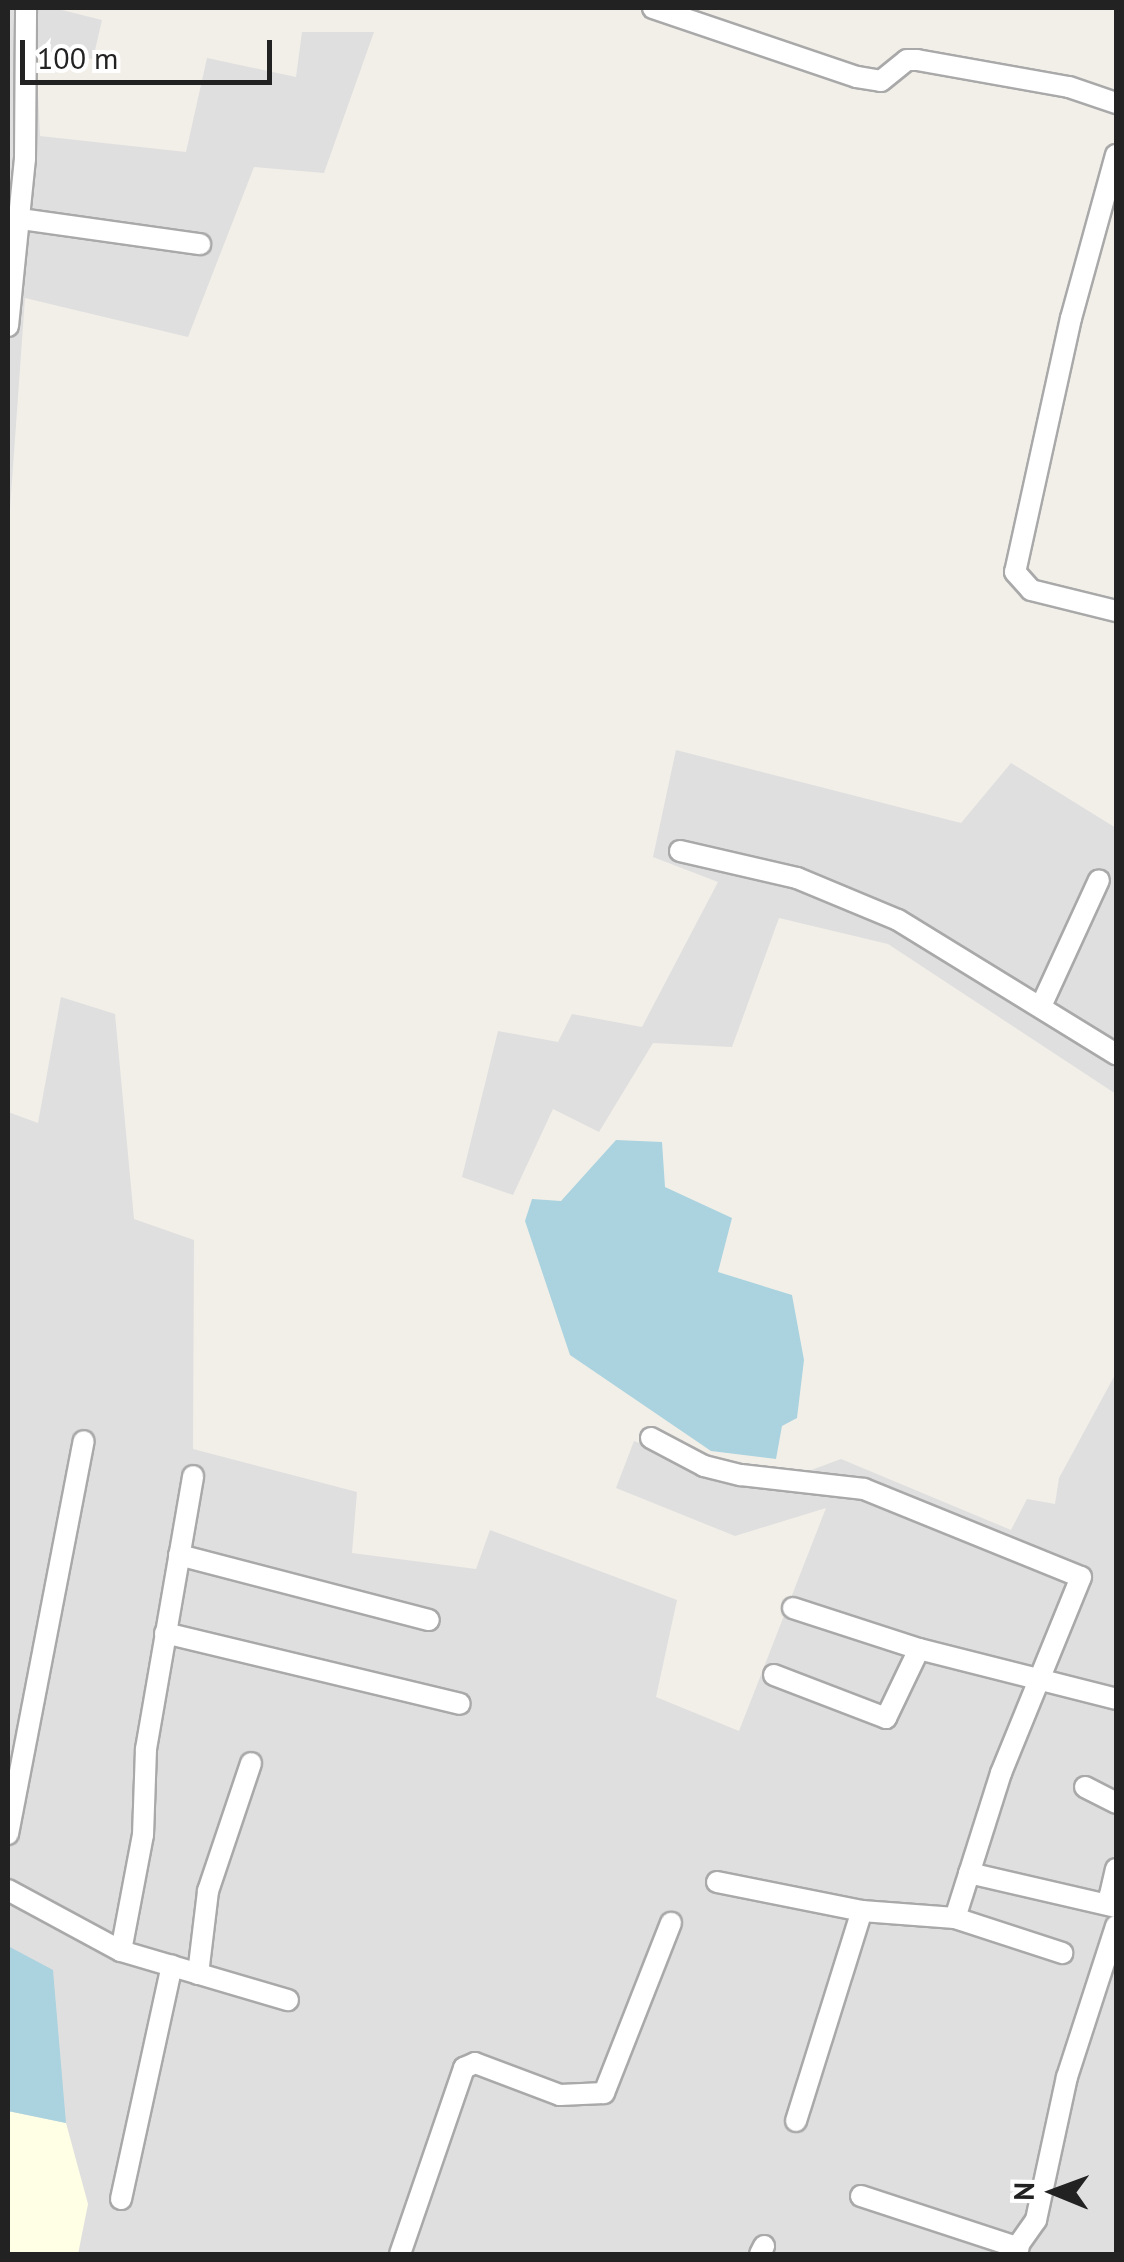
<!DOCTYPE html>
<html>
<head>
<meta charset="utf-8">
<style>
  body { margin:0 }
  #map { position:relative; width:1124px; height:2262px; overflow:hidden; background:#f2efe9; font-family:"PT Sans",sans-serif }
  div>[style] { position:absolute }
  .residential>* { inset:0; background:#e0dfdf }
  .education>* { inset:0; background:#ffffe5 }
  .water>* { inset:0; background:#aad3df }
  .roads { filter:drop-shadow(2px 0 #a9a9a9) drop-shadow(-2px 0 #a9a9a9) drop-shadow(0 2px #a9a9a9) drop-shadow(0 -2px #a9a9a9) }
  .minor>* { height:20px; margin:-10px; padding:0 10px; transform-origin:10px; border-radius:10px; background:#fff }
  span { translate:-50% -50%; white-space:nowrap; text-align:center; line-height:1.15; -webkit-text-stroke:8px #fff; paint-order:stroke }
  .frame { position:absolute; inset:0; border:10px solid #222; pointer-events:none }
  .north { position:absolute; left:1004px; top:2142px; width:100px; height:100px; -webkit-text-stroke:8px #fff; paint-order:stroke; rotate:271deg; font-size:28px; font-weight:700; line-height:40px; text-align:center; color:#222 }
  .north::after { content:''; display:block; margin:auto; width:35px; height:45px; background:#222; clip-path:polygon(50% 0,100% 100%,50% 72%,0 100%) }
  .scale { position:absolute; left:20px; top:40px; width:252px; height:45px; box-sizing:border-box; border:5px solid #222; border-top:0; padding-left:12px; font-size:30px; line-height:35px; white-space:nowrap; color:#222; -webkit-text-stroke:8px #fff; paint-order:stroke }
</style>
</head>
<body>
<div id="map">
  <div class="residential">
    <i style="clip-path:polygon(8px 8px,54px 8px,102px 20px,93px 59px,36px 50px,40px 136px,186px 152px,207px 58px,296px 77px,302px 32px,374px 32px,324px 173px,254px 167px,188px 337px,25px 298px,8px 537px)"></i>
    <i style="clip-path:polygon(676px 750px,961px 823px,1011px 763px,1116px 828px,1116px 1094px,888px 944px,779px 918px,732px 1047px,653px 1043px,599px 1132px,553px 1109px,513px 1195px,462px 1177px,498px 1031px,558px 1042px,572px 1014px,642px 1027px,718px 882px,653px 857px)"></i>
    <i style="clip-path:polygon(61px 997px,115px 1014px,134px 1219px,194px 1240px,193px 1449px,357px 1492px,352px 1553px,476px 1569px,490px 1530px,677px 1600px,656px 1697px,739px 1731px,826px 1508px,735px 1536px,616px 1488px,634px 1441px,760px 1489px,841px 1459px,1011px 1530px,1027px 1499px,1055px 1504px,1059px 1478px,1116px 1373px,1116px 2254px,8px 2254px,8px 1112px,38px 1123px)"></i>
  </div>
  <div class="education">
    <i style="clip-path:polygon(8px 2111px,66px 2123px,88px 2204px,78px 2254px,8px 2254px)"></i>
  </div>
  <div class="water">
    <i style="clip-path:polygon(616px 1140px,662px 1142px,665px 1187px,732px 1218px,718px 1272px,792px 1295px,804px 1360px,797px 1418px,782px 1426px,776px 1459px,711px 1451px,570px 1355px,525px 1221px,532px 1199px,561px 1201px)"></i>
    <i style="clip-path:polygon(8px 1946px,53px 1970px,66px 2123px,8px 2111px)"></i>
  </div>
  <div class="roads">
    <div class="minor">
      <i style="left:653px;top:8px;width:215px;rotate:18.7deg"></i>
      <i style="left:857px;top:77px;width:24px;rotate:9deg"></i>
      <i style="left:881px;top:81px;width:33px;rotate:-39deg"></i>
      <i style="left:907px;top:60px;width:10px"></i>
      <i style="left:917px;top:60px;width:154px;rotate:10.1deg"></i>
      <i style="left:1069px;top:87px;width:50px;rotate:18.8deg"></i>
      <i style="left:1116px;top:155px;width:169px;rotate:105.4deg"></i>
      <i style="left:1071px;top:318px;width:260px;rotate:102.4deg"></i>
      <i style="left:1015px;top:572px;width:24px;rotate:48deg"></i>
      <i style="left:1031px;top:590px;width:88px;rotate:13.9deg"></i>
      <i style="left:21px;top:219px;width:181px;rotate:8deg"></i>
      <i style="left:8px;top:326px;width:168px;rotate:-84.2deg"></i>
      <i style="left:25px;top:159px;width:151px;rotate:-89.6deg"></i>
      <i style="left:680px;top:851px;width:120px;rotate:13deg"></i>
      <i style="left:797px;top:878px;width:109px;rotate:22.6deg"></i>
      <i style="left:898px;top:920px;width:256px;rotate:31.6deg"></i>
      <i style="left:1042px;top:1004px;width:136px;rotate:-65.3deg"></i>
      <i style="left:651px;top:1438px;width:60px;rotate:27.8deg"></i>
      <i style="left:704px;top:1466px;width:38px;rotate:14deg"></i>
      <i style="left:741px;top:1475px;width:124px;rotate:6.5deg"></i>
      <i style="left:864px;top:1489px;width:234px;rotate:22.1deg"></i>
      <i style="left:1081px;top:1577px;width:212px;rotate:112.2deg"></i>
      <i style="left:1001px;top:1773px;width:152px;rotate:107.6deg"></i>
      <i style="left:179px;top:1555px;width:258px;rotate:14.6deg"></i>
      <i style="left:793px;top:1608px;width:133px;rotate:18deg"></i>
      <i style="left:919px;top:1649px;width:203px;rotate:14.2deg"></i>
      <i style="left:165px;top:1633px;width:303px;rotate:13.5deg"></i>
      <i style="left:774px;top:1675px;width:120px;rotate:21deg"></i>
      <i style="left:886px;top:1718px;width:76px;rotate:-64.4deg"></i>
      <i style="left:1085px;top:1787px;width:35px;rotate:27deg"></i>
      <i style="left:8px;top:1834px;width:400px;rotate:-79.1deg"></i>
      <i style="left:1116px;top:1869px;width:27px;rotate:103deg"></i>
      <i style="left:1110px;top:1895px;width:11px;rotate:56deg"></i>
      <i style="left:969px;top:1873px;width:151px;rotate:13deg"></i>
      <i style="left:717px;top:1882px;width:148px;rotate:11.3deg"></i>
      <i style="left:862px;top:1911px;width:93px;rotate:4.3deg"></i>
      <i style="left:955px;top:1918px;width:113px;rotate:18.1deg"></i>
      <i style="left:8px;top:1890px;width:128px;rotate:28.4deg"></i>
      <i style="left:121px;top:1951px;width:174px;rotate:16.4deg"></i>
      <i style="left:121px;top:1951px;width:118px;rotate:-79.3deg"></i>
      <i style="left:143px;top:1835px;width:86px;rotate:-88deg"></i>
      <i style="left:146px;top:1749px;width:277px;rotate:-80.2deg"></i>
      <i style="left:198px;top:1974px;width:84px;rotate:-83.1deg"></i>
      <i style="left:208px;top:1891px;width:135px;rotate:-71.4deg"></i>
      <i style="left:796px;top:2121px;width:220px;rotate:-72.6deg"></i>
      <i style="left:861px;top:2196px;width:166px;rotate:18.2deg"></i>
      <i style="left:121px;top:2199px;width:239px;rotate:-77.7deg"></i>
      <i style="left:400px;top:2254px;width:197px;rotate:-71deg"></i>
      <i style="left:464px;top:2068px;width:12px;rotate:-24deg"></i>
      <i style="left:475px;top:2063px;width:91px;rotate:20.6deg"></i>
      <i style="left:560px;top:2095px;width:44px;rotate:-2.6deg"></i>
      <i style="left:604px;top:2093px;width:183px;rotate:-68.5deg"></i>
      <i style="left:760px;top:2254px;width:9px;rotate:-63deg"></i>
      <i style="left:1012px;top:2254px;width:42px;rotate:-54.8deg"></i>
      <i style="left:1036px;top:2220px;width:146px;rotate:-77.8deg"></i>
      <i style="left:1067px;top:2077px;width:159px;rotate:-72deg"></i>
    </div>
  </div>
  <div class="frame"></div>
  <div class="north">N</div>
  <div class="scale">100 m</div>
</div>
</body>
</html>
